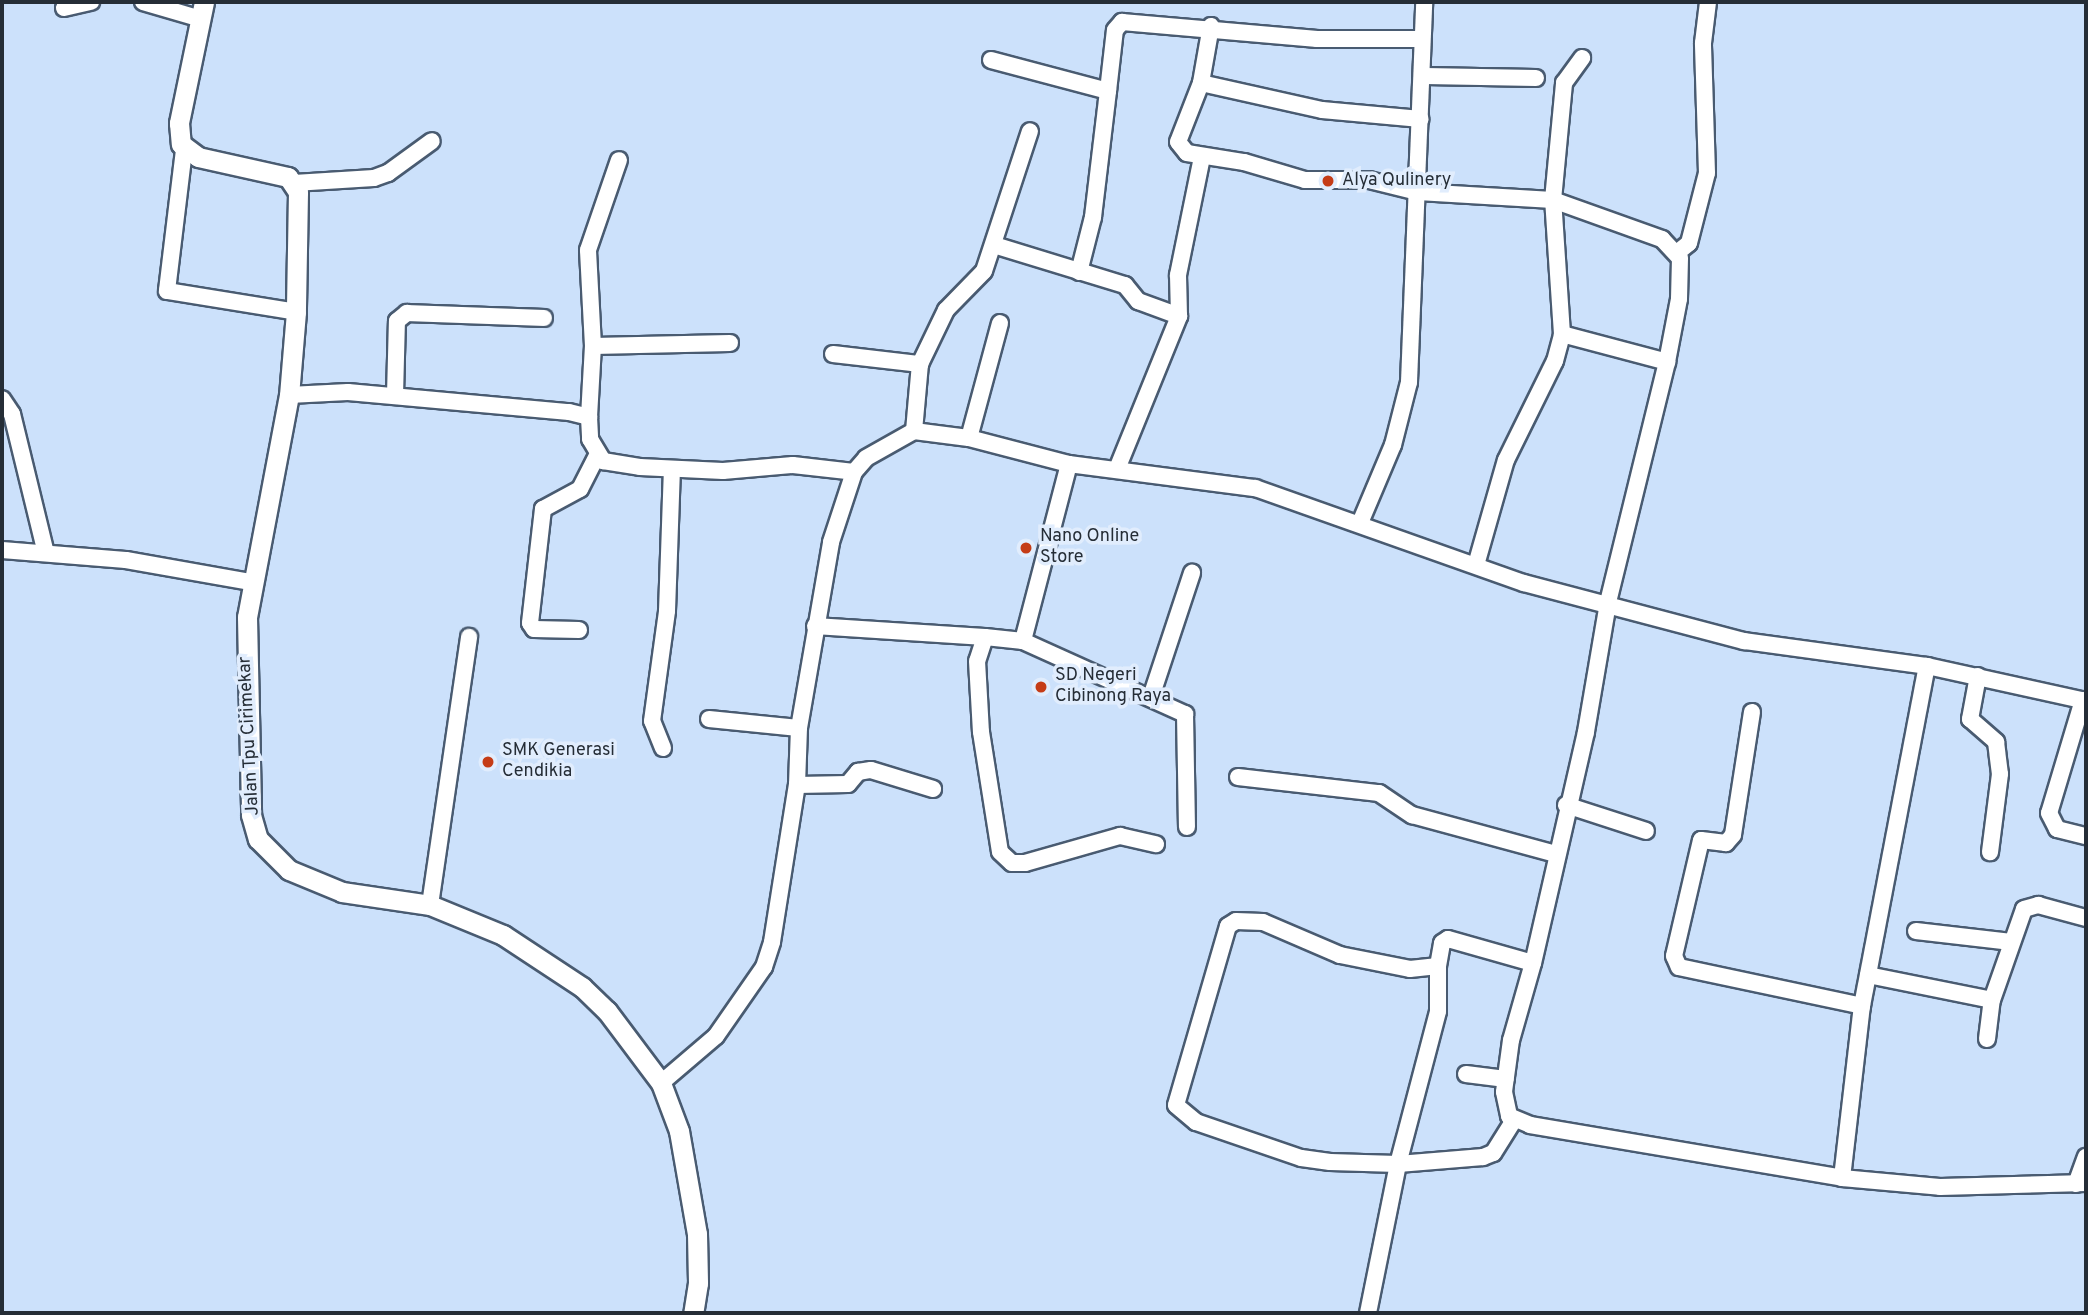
<!DOCTYPE html>
<html>
<head>
<meta charset="utf-8">
<style>
  body { margin:0 }
  #map { position:relative; width:2088px; height:1315px; overflow:hidden; background:#cce1fb; font-family:Overpass,sans-serif }
  div>[style] { position:absolute }
  .roads { filter:drop-shadow(2px 0 #495b71) drop-shadow(-2px 0 #495b71) drop-shadow(0 2px #495b71) drop-shadow(0 -2px #495b71) }
  .minor>* { height:16px; margin:-8px; padding:0 8px; transform-origin:8px; border-radius:8px; background:#fff }
  .tertiary>* { height:19px; margin:-9.5px; padding:0 9.5px; transform-origin:9.5px; border-radius:9.5px; background:#fff }
  .dots>* { width:19px; height:19px; translate:-50% -50%; box-sizing:border-box; border:4px solid #e1edfd; border-radius:50% }
  span { translate:-50% -50%; white-space:nowrap; text-align:center; line-height:1.15; -webkit-text-stroke:7px #e1edfd; paint-order:stroke }
  .poi-label { font-size:18px; color:#252d36 }
  .left { translate:0 -50%; text-align:left }
  .street-label { font-size:18px; color:#252d36 }
  .frame { position:absolute; inset:0; border:4px solid #252d36; pointer-events:none }
</style>
</head>
<body>
<div id="map">
  <div class="roads">
    <div class="minor">
      <i style="left:143px;top:2px;width:60px;rotate:16.3deg"></i>
      <i style="left:64px;top:8px;width:28px;rotate:-13deg"></i>
      <i style="left:1211px;top:26px;width:58px;rotate:100deg"></i>
      <i style="left:1201px;top:83px;width:63px;rotate:111.3deg"></i>
      <i style="left:1178px;top:142px;width:14px;rotate:51deg"></i>
      <i style="left:1187px;top:153px;width:58px;rotate:9deg"></i>
      <i style="left:1244px;top:162px;width:64px;rotate:16.4deg"></i>
      <i style="left:1305px;top:180px;width:64px"></i>
      <i style="left:1369px;top:180px;width:50px;rotate:13.8deg"></i>
      <i style="left:1418px;top:192px;width:135px;rotate:3.4deg"></i>
      <i style="left:1553px;top:200px;width:116px;rotate:19.7deg"></i>
      <i style="left:1662px;top:239px;width:26px;rotate:47deg"></i>
      <i style="left:1680px;top:258px;width:41px;rotate:91.4deg"></i>
      <i style="left:1679px;top:299px;width:64px;rotate:100.8deg"></i>
      <i style="left:1667px;top:362px;width:248px;rotate:103.8deg"></i>
      <i style="left:1608px;top:603px;width:131px;rotate:99.7deg"></i>
      <i style="left:1586px;top:732px;width:237px;rotate:102.9deg"></i>
      <i style="left:1533px;top:963px;width:80px;rotate:105.9deg"></i>
      <i style="left:1511px;top:1040px;width:52px;rotate:97.7deg"></i>
      <i style="left:1504px;top:1092px;width:25px;rotate:78deg"></i>
      <i style="left:1509px;top:1116px;width:23px;rotate:23deg"></i>
      <i style="left:1530px;top:1125px;width:316px;rotate:9.6deg"></i>
      <i style="left:1842px;top:1178px;width:98px;rotate:5.2deg"></i>
      <i style="left:1940px;top:1187px;width:146px;rotate:-1.6deg"></i>
      <i style="left:991px;top:60px;width:121px;rotate:14.8deg"></i>
      <i style="left:1108px;top:91px;width:61px;rotate:-83.5deg"></i>
      <i style="left:1115px;top:30px;width:11px;rotate:-49deg"></i>
      <i style="left:1122px;top:22px;width:196px;rotate:5deg"></i>
      <i style="left:1317px;top:39px;width:105px"></i>
      <i style="left:1425px;top:76px;width:111px;rotate:1deg"></i>
      <i style="left:1201px;top:83px;width:124px;rotate:12.6deg"></i>
      <i style="left:1322px;top:110px;width:99px;rotate:5.2deg"></i>
      <i style="left:184px;top:150px;width:142px;rotate:96.9deg"></i>
      <i style="left:167px;top:291px;width:131px;rotate:9.2deg"></i>
      <i style="left:294px;top:183px;width:80px;rotate:-3.6deg"></i>
      <i style="left:374px;top:178px;width:15px;rotate:-20deg"></i>
      <i style="left:388px;top:173px;width:54px;rotate:-36deg"></i>
      <i style="left:994px;top:245px;width:137px;rotate:17deg"></i>
      <i style="left:1125px;top:285px;width:21px;rotate:51deg"></i>
      <i style="left:1138px;top:301px;width:44px;rotate:20.1deg"></i>
      <i style="left:1678px;top:252px;width:14px;rotate:-39deg"></i>
      <i style="left:1689px;top:243px;width:72px;rotate:-75.6deg"></i>
      <i style="left:1707px;top:173px;width:130px;rotate:-91.8deg"></i>
      <i style="left:1703px;top:43px;width:41px;rotate:-83deg"></i>
      <i style="left:1079px;top:272px;width:57px;rotate:-75.7deg"></i>
      <i style="left:1093px;top:217px;width:127px;rotate:-83.2deg"></i>
      <i style="left:1562px;top:334px;width:109px;rotate:14.9deg"></i>
      <i style="left:593px;top:346px;width:137px;rotate:-1.3deg"></i>
      <i style="left:833px;top:354px;width:88px;rotate:6.6deg"></i>
      <i style="left:289px;top:395px;width:59px;rotate:-2.9deg"></i>
      <i style="left:348px;top:392px;width:222px;rotate:5.2deg"></i>
      <i style="left:569px;top:412px;width:21px;rotate:14deg"></i>
      <i style="left:589px;top:417px;width:22px;rotate:87deg"></i>
      <i style="left:590px;top:439px;width:26px;rotate:59deg"></i>
      <i style="left:603px;top:461px;width:37px;rotate:9deg"></i>
      <i style="left:640px;top:467px;width:83px;rotate:2.8deg"></i>
      <i style="left:723px;top:471px;width:70px;rotate:-4.9deg"></i>
      <i style="left:793px;top:465px;width:61px;rotate:6.5deg"></i>
      <i style="left:395px;top:395px;width:74px;rotate:-88.5deg"></i>
      <i style="left:397px;top:321px;width:13px;rotate:-39deg"></i>
      <i style="left:407px;top:313px;width:137px;rotate:2.1deg"></i>
      <i style="left:2px;top:399px;width:18px;rotate:56deg"></i>
      <i style="left:12px;top:414px;width:143px;rotate:76.3deg"></i>
      <i style="left:589px;top:417px;width:71px;rotate:-86.8deg"></i>
      <i style="left:593px;top:346px;width:96px;rotate:-93deg"></i>
      <i style="left:588px;top:250px;width:95px;rotate:-71deg"></i>
      <i style="left:914px;top:431px;width:67px;rotate:-84.9deg"></i>
      <i style="left:920px;top:364px;width:60px;rotate:-64.3deg"></i>
      <i style="left:946px;top:310px;width:54px;rotate:-45.7deg"></i>
      <i style="left:984px;top:271px;width:147px;rotate:-71.8deg"></i>
      <i style="left:969px;top:438px;width:119px;rotate:-74.9deg"></i>
      <i style="left:1069px;top:464px;width:183px;rotate:104.6deg"></i>
      <i style="left:1023px;top:641px;width:38px;rotate:-174deg"></i>
      <i style="left:985px;top:637px;width:25px;rotate:108deg"></i>
      <i style="left:977px;top:661px;width:71px;rotate:86.8deg"></i>
      <i style="left:981px;top:732px;width:121px;rotate:81deg"></i>
      <i style="left:1000px;top:852px;width:16px;rotate:43deg"></i>
      <i style="left:1012px;top:863px;width:13px"></i>
      <i style="left:1025px;top:863px;width:99px;rotate:-15.9deg"></i>
      <i style="left:1120px;top:836px;width:37px;rotate:13deg"></i>
      <i style="left:1117px;top:469px;width:165px;rotate:-67.9deg"></i>
      <i style="left:1179px;top:316px;width:41px;rotate:-91.4deg"></i>
      <i style="left:1178px;top:275px;width:120px;rotate:-78.5deg"></i>
      <i style="left:1360px;top:523px;width:85px;rotate:-67.1deg"></i>
      <i style="left:1393px;top:445px;width:65px;rotate:-75.7deg"></i>
      <i style="left:1409px;top:382px;width:380px;rotate:-87.7deg"></i>
      <i style="left:2px;top:550px;width:124px;rotate:4.6deg"></i>
      <i style="left:126px;top:560px;width:127px;rotate:10deg"></i>
      <i style="left:1476px;top:565px;width:109px;rotate:-74.1deg"></i>
      <i style="left:1506px;top:460px;width:110px;rotate:-63.7deg"></i>
      <i style="left:1555px;top:361px;width:28px;rotate:-75deg"></i>
      <i style="left:1562px;top:334px;width:134px;rotate:-93.8deg"></i>
      <i style="left:1553px;top:200px;width:118px;rotate:-84.6deg"></i>
      <i style="left:1564px;top:83px;width:31px;rotate:-54deg"></i>
      <i style="left:815px;top:626px;width:170px;rotate:3.7deg"></i>
      <i style="left:579px;top:630px;width:45px;rotate:-178.7deg"></i>
      <i style="left:534px;top:629px;width:7px;rotate:-124deg"></i>
      <i style="left:530px;top:623px;width:115px;rotate:-83.5deg"></i>
      <i style="left:543px;top:509px;width:42px;rotate:-28.4deg"></i>
      <i style="left:580px;top:489px;width:38px;rotate:-63deg"></i>
      <i style="left:1023px;top:641px;width:178px;rotate:24.3deg"></i>
      <i style="left:1185px;top:714px;width:113px;rotate:89deg"></i>
      <i style="left:1978px;top:676px;width:44px;rotate:100.5deg"></i>
      <i style="left:1970px;top:719px;width:35px;rotate:41deg"></i>
      <i style="left:1996px;top:742px;width:32px;rotate:83deg"></i>
      <i style="left:2000px;top:774px;width:79px;rotate:97.3deg"></i>
      <i style="left:1151px;top:697px;width:131px;rotate:-71.7deg"></i>
      <i style="left:2083px;top:700px;width:118px;rotate:106.7deg"></i>
      <i style="left:2049px;top:813px;width:18px;rotate:63deg"></i>
      <i style="left:2057px;top:829px;width:30px;rotate:14deg"></i>
      <i style="left:1752px;top:712px;width:124px;rotate:98.8deg"></i>
      <i style="left:1733px;top:835px;width:11px;rotate:131deg"></i>
      <i style="left:1726px;top:843px;width:25px;rotate:-173deg"></i>
      <i style="left:1701px;top:840px;width:119px;rotate:103.1deg"></i>
      <i style="left:1674px;top:956px;width:12px;rotate:66deg"></i>
      <i style="left:1679px;top:967px;width:187px;rotate:12deg"></i>
      <i style="left:709px;top:719px;width:90px;rotate:5.7deg"></i>
      <i style="left:663px;top:748px;width:29px;rotate:-112deg"></i>
      <i style="left:652px;top:721px;width:111px;rotate:-82.2deg"></i>
      <i style="left:667px;top:611px;width:142px;rotate:-88deg"></i>
      <i style="left:1238px;top:777px;width:142px;rotate:6.5deg"></i>
      <i style="left:1379px;top:793px;width:40px;rotate:34deg"></i>
      <i style="left:1412px;top:815px;width:149px;rotate:15.2deg"></i>
      <i style="left:797px;top:785px;width:51px;rotate:-1.1deg"></i>
      <i style="left:848px;top:784px;width:16px;rotate:-50deg"></i>
      <i style="left:858px;top:772px;width:13px;rotate:-9deg"></i>
      <i style="left:871px;top:770px;width:65px;rotate:17deg"></i>
      <i style="left:1566px;top:805px;width:84px;rotate:18deg"></i>
      <i style="left:430px;top:905px;width:271px;rotate:-81.7deg"></i>
      <i style="left:1916px;top:931px;width:96px;rotate:6.6deg"></i>
      <i style="left:1868px;top:975px;width:126px;rotate:11.4deg"></i>
      <i style="left:1987px;top:1039px;width:39px;rotate:-83deg"></i>
      <i style="left:1992px;top:1000px;width:96px;rotate:-70.6deg"></i>
      <i style="left:2024px;top:909px;width:15px;rotate:-16deg"></i>
      <i style="left:2038px;top:905px;width:50px;rotate:15.2deg"></i>
      <i style="left:1466px;top:1074px;width:40px;rotate:7.1deg"></i>
      <i style="left:661px;top:1083px;width:72px;rotate:-40.5deg"></i>
      <i style="left:716px;top:1036px;width:84px;rotate:-55.2deg"></i>
      <i style="left:764px;top:967px;width:26px;rotate:-72deg"></i>
      <i style="left:772px;top:942px;width:159px;rotate:-81deg"></i>
      <i style="left:797px;top:785px;width:57px;rotate:-88deg"></i>
      <i style="left:799px;top:728px;width:189px;rotate:-80.2deg"></i>
      <i style="left:831px;top:542px;width:74px;rotate:-71.8deg"></i>
      <i style="left:854px;top:472px;width:18px;rotate:-49deg"></i>
      <i style="left:866px;top:458px;width:55px;rotate:-29.4deg"></i>
      <i style="left:914px;top:431px;width:55px;rotate:7.3deg"></i>
      <i style="left:969px;top:438px;width:103px;rotate:14.6deg"></i>
      <i style="left:1069px;top:464px;width:188px;rotate:7.4deg"></i>
      <i style="left:1255px;top:488px;width:285px;rotate:19.5deg"></i>
      <i style="left:1524px;top:583px;width:228px;rotate:14.8deg"></i>
      <i style="left:1744px;top:641px;width:185px;rotate:7.8deg"></i>
      <i style="left:1927px;top:666px;width:163px;rotate:12.4deg"></i>
      <i style="left:1514px;top:1120px;width:39px;rotate:122deg"></i>
      <i style="left:1493px;top:1153px;width:11px;rotate:158deg"></i>
      <i style="left:1483px;top:1157px;width:85px;rotate:175.3deg"></i>
      <i style="left:1398px;top:1164px;width:68px;rotate:-178.3deg"></i>
      <i style="left:1330px;top:1162px;width:29px;rotate:-172deg"></i>
      <i style="left:1301px;top:1158px;width:111px;rotate:-161.1deg"></i>
      <i style="left:1196px;top:1122px;width:26px;rotate:-140deg"></i>
      <i style="left:1176px;top:1105px;width:186px;rotate:-73.8deg"></i>
      <i style="left:1228px;top:926px;width:9px;rotate:-32deg"></i>
      <i style="left:1236px;top:921px;width:27px;rotate:2deg"></i>
      <i style="left:1263px;top:922px;width:84px;rotate:23.2deg"></i>
      <i style="left:1340px;top:955px;width:71px;rotate:11.3deg"></i>
      <i style="left:1410px;top:969px;width:28px;rotate:-6deg"></i>
      <i style="left:1438px;top:966px;width:23px;rotate:-80deg"></i>
      <i style="left:1442px;top:943px;width:7px;rotate:-34deg"></i>
      <i style="left:1448px;top:939px;width:88px;rotate:15.8deg"></i>
      <i style="left:1842px;top:1178px;width:173px;rotate:-83.4deg"></i>
      <i style="left:1862px;top:1006px;width:346px;rotate:-79.2deg"></i>
      <i style="left:2076px;top:1184px;width:29px;rotate:-70deg"></i>
      <i style="left:1368px;top:1313px;width:152px;rotate:-78.6deg"></i>
      <i style="left:1398px;top:1164px;width:158px;rotate:-75.3deg"></i>
      <i style="left:1438px;top:1011px;width:45px;rotate:-90deg"></i>
    </div>
    <div class="tertiary">
      <i style="left:204px;top:2px;width:124px;rotate:101.7deg"></i>
      <i style="left:179px;top:123px;width:21px;rotate:85deg"></i>
      <i style="left:181px;top:144px;width:21px;rotate:37deg"></i>
      <i style="left:198px;top:157px;width:92px;rotate:12.5deg"></i>
      <i style="left:288px;top:177px;width:18px;rotate:56deg"></i>
      <i style="left:298px;top:192px;width:120px;rotate:91deg"></i>
      <i style="left:296px;top:312px;width:83px;rotate:94.8deg"></i>
      <i style="left:289px;top:395px;width:226px;rotate:100.7deg"></i>
      <i style="left:247px;top:617px;width:198px;rotate:88.8deg"></i>
      <i style="left:251px;top:815px;width:25px;rotate:74deg"></i>
      <i style="left:258px;top:839px;width:44px;rotate:45deg"></i>
      <i style="left:289px;top:870px;width:57px;rotate:22.5deg"></i>
      <i style="left:342px;top:892px;width:89px;rotate:8.4deg"></i>
      <i style="left:430px;top:905px;width:79px;rotate:22.3deg"></i>
      <i style="left:503px;top:935px;width:95px;rotate:33.4deg"></i>
      <i style="left:582px;top:987px;width:35px;rotate:44deg"></i>
      <i style="left:607px;top:1011px;width:90px;rotate:53.1deg"></i>
      <i style="left:661px;top:1083px;width:51px;rotate:69.4deg"></i>
      <i style="left:679px;top:1131px;width:105px;rotate:80.1deg"></i>
      <i style="left:697px;top:1234px;width:49px;rotate:88.8deg"></i>
      <i style="left:698px;top:1283px;width:30px;rotate:99deg"></i>
    </div>
  </div>
  <div class="dots">
    <i style="left:1328px;top:181px;background:#c53c16"></i>
    <i style="left:1026px;top:548px;background:#c53c16"></i>
    <i style="left:1041px;top:687px;background:#c53c16"></i>
    <i style="left:488px;top:762px;background:#c53c16"></i>
  </div>
  <div class="poi-label">
    <span class="left" style="left:1342px;top:181px">Alya Qulinery</span>
    <span class="left" style="left:1040px;top:548px">Nano Online<br>Store</span>
    <span class="left" style="left:1055px;top:687px">SD Negeri<br>Cibinong Raya</span>
    <span class="left" style="left:502px;top:762px">SMK Generasi<br>Cendikia</span>
  </div>
  <div class="street-label">
    <span style="left:250px;top:736px;rotate:-93deg">Jalan Tpu Cirimekar</span>
  </div>
  <div class="frame"></div>
</div>
</body>
</html>
